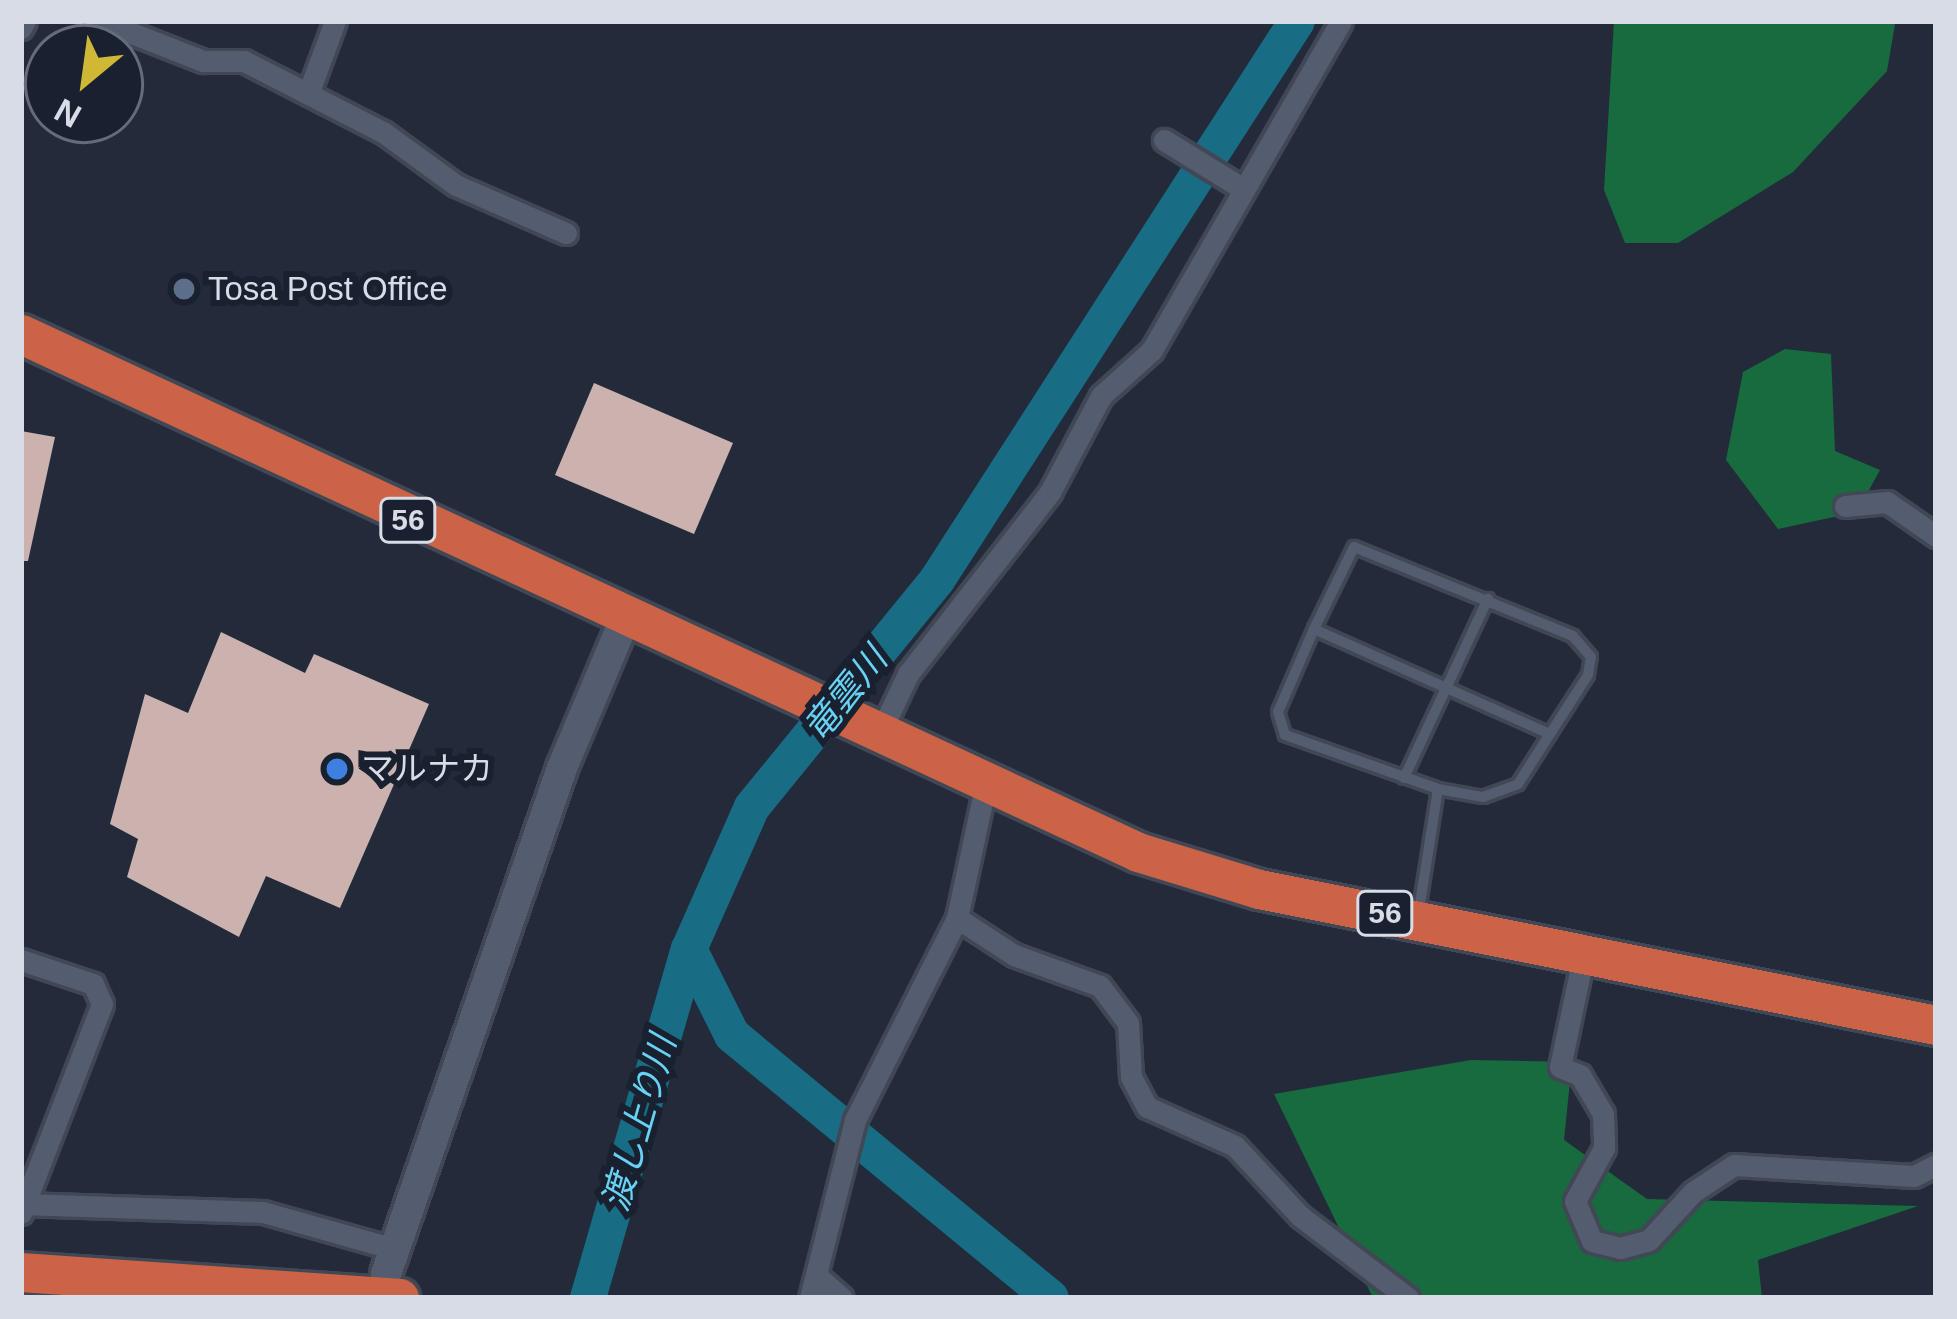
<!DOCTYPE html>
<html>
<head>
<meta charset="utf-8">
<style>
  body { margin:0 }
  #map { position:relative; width:1957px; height:1319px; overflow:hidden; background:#232b3a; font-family:Arial,"Noto Sans JP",sans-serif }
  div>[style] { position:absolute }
  .forest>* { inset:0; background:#176b3e }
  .river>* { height:36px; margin:-18px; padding:0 18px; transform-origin:18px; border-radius:18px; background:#186d85 }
  .building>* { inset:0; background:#cbb2ae }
  .roads { filter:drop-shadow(3px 0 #414754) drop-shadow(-3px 0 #414754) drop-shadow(0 3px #414754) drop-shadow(0 -3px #414754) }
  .lane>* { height:10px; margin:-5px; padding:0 5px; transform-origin:5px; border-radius:5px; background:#545d6f }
  .street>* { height:21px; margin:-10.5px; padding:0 10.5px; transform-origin:10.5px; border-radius:10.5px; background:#545d6f }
  .secondary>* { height:30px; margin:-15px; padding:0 15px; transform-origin:15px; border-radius:15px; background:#545d6f }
  .highway>* { height:39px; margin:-19.5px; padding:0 19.5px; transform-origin:19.5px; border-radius:19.5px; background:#cc6346 }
  .dots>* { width:33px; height:33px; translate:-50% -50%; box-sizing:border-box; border:6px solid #192130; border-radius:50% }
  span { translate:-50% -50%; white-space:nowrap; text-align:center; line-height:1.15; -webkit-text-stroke:12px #192130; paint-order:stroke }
  .shield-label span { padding:3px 9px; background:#192130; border:3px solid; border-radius:9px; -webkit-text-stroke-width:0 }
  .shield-label { font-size:30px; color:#d7dce6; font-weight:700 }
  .poi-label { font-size:33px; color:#d7dce6 }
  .left { translate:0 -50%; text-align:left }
  .water-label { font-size:36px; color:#68d2f4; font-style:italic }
  .frame { position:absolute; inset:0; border:24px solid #d7dce6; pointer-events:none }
  .north { position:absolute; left:24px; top:24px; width:120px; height:120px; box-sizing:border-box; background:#192130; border:3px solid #656c79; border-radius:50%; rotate:209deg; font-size:33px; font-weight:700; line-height:48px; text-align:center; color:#d7dce6 }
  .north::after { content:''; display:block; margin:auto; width:42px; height:54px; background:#d0b837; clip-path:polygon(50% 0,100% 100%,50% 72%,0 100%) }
</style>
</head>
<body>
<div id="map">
  <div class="forest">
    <i style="clip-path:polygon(1614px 21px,1894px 21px,1895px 24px,1887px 71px,1793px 172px,1678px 243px,1625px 243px,1604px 190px)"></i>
    <i style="clip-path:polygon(1785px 349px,1831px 354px,1835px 451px,1880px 470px,1857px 512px,1778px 529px,1726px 460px,1743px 372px)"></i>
    <i style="clip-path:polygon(1471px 1060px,1572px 1062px,1564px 1140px,1647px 1199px,1918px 1206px,1758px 1260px,1762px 1298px,1373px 1298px,1274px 1094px)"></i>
  </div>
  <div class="river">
    <i style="left:689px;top:949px;width:96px;rotate:63.4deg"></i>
    <i style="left:732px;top:1035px;width:413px;rotate:39.5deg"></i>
    <i style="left:588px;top:1298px;width:363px;rotate:-73.9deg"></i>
    <i style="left:689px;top:949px;width:155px;rotate:-66.1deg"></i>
    <i style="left:752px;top:807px;width:293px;rotate:-50.8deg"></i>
    <i style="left:937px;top:580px;width:665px;rotate:-57.22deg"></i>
  </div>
  <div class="building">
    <i style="clip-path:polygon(594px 383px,733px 443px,694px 534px,555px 475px)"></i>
    <i style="clip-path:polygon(21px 431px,55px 437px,28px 561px,21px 561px)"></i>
    <i style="clip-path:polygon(221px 632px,305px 673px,314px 654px,429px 704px,340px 908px,266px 876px,239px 937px,127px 877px,138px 839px,110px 824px,145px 694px,188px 713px)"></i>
  </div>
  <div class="roads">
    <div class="lane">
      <i style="left:1314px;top:629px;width:90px;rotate:113.4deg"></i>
      <i style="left:1278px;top:712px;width:24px;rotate:73deg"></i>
      <i style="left:1285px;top:735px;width:162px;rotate:19.4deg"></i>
      <i style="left:1438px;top:789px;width:123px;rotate:98.9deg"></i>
      <i style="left:1404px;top:778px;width:198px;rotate:-64.9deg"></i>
      <i style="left:1438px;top:789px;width:46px;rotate:10.1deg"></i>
      <i style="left:1483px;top:797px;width:37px;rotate:-20deg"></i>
      <i style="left:1518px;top:784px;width:59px;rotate:-57.4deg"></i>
      <i style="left:1550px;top:734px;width:70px;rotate:-57.2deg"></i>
      <i style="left:1588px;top:675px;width:18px;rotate:-81deg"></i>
      <i style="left:1591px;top:657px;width:28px;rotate:-131deg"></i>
      <i style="left:1573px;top:636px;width:236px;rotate:-157.9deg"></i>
      <i style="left:1354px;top:547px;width:91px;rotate:116deg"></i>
      <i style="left:1314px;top:629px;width:258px;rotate:24deg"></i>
    </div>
    <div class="street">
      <i style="left:101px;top:21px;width:110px;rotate:21.4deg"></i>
      <i style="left:203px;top:61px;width:41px"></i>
      <i style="left:244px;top:61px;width:156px;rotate:27.1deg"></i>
      <i style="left:383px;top:132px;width:90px;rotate:36deg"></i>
      <i style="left:456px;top:185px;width:120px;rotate:23.6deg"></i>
      <i style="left:21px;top:28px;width:8px;rotate:-60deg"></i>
      <i style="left:308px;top:94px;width:78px;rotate:-69.7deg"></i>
      <i style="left:1164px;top:140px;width:89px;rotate:31.7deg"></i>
      <i style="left:1845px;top:506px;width:42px;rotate:-5.4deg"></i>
      <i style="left:1887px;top:502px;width:60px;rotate:34.8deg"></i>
      <i style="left:878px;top:737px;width:70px;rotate:-64.5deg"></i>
      <i style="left:908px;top:674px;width:231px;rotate:-52deg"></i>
      <i style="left:1050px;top:492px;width:109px;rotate:-62deg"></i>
      <i style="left:1101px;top:396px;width:69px;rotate:-42deg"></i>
      <i style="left:1152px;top:350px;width:379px;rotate:-60.1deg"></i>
      <i style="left:957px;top:918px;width:68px;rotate:33deg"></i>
      <i style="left:1014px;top:955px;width:91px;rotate:19.8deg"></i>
      <i style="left:1100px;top:986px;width:46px;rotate:52.9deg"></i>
      <i style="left:1128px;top:1023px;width:54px;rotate:86.8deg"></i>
      <i style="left:1131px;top:1077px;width:34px;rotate:62deg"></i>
      <i style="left:1147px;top:1107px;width:96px;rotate:23.9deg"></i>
      <i style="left:1235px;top:1146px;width:96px;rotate:47.1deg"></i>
      <i style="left:1300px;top:1216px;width:136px;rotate:37.2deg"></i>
      <i style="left:1584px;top:953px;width:116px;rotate:101.9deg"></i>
      <i style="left:1560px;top:1067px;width:22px;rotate:22deg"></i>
      <i style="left:1580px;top:1075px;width:45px;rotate:59.5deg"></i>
      <i style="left:1603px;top:1114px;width:34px;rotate:88deg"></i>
      <i style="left:1604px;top:1148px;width:60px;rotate:118.7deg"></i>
      <i style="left:1575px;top:1201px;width:43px;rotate:67deg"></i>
      <i style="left:1592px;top:1241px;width:29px;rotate:14deg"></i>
      <i style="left:1620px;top:1248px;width:30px;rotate:-15deg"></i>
      <i style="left:1649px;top:1240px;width:65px;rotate:-47.5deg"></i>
      <i style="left:1693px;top:1192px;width:49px;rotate:-33.4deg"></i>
      <i style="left:1734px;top:1165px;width:180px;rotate:3.5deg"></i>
      <i style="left:1914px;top:1176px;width:25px;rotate:-27deg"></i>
      <i style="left:21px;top:960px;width:76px;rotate:18.4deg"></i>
      <i style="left:93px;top:984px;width:22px;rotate:66deg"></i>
      <i style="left:102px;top:1004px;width:224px;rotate:111.2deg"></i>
      <i style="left:21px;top:1204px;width:242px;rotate:1.9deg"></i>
      <i style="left:263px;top:1212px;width:137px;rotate:15.7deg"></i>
      <i style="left:819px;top:1278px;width:30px;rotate:41deg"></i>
      <i style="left:810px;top:1298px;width:184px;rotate:-75.8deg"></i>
      <i style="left:855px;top:1120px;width:226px;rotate:-63.2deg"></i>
      <i style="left:957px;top:918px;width:134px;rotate:-77.9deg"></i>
    </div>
    <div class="secondary">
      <i style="left:386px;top:1274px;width:536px;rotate:-70.82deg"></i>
      <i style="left:562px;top:768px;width:160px;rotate:-67.1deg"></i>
    </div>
    <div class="highway">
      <i style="left:21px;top:334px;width:1231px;rotate:24.88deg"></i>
      <i style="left:1138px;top:852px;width:127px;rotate:17deg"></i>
      <i style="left:1259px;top:889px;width:691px;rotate:11.36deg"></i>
      <i style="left:21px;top:1272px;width:379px;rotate:3.9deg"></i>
    </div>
  </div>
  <div class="dots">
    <i style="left:184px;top:289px;background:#5c6f8a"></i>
    <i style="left:337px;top:769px;background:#3f7fe0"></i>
  </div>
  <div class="shield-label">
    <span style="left:408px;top:520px">56</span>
    <span style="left:1385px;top:913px">56</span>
  </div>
  <div class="poi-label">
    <span class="left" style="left:208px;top:289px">Tosa Post Office</span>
    <span class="left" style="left:361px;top:769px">マルナカ</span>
  </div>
  <div class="water-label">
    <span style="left:845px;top:694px;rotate:-51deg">竜雲川</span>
    <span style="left:639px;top:1123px;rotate:-74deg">渡し上り川</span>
  </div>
  <div class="frame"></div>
  <div class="north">N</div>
</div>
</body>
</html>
